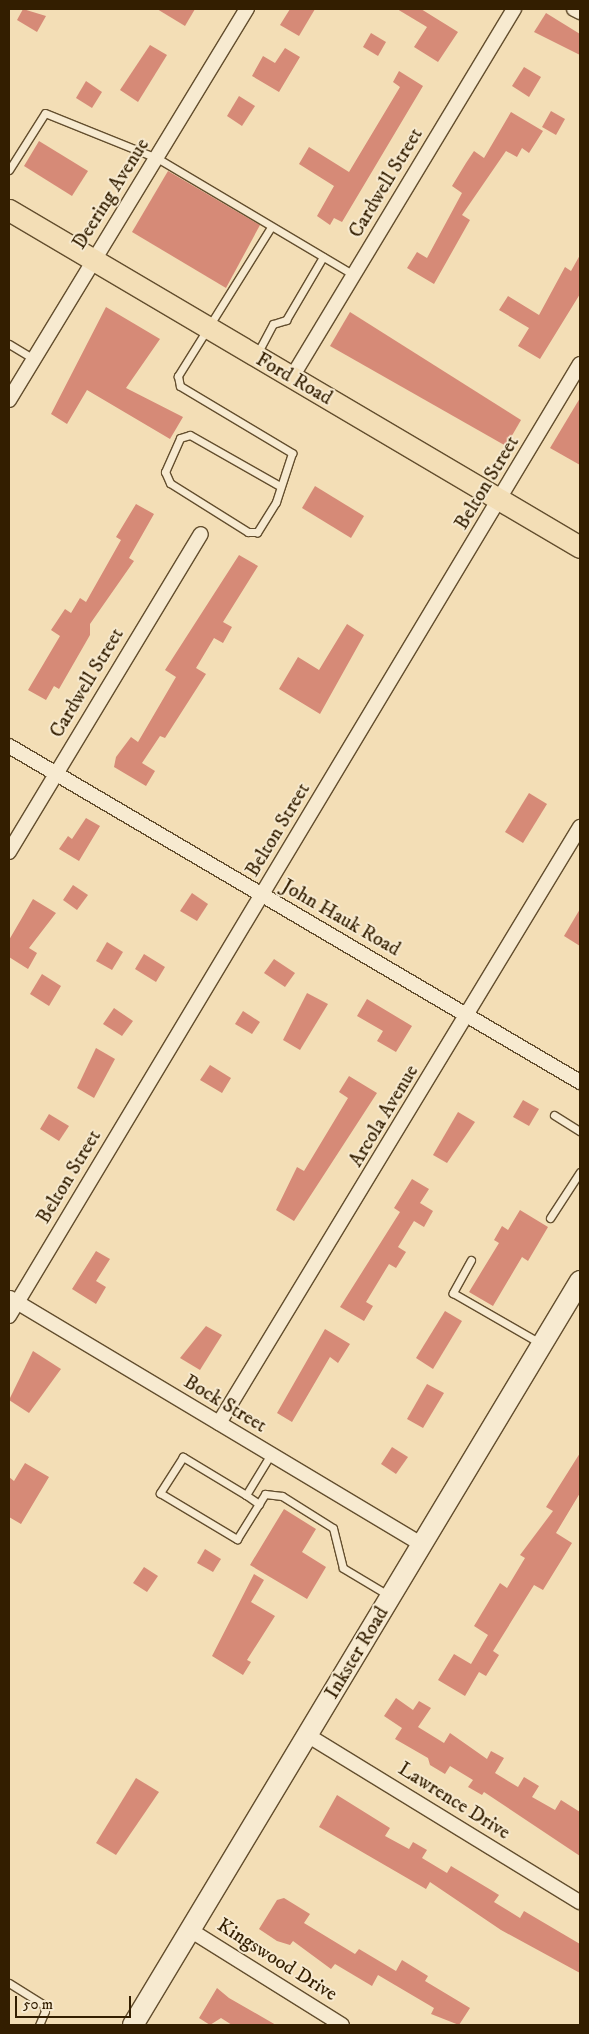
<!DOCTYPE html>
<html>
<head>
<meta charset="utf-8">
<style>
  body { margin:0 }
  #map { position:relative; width:589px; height:2034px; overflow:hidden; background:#f3deb6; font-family:"IM FELL DW Pica",serif }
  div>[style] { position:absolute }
  .building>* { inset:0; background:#d68a77 }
  .roads { filter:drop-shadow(1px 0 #634e2e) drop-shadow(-1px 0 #634e2e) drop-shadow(0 1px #634e2e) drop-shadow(0 -1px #634e2e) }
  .lane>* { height:7px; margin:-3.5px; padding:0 3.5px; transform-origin:3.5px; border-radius:3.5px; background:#f7ead0 }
  .street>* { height:14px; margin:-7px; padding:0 7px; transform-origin:7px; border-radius:7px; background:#f7ead0 }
  .secondary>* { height:20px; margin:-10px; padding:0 10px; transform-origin:10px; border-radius:10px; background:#f7ead0 }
  .primary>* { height:21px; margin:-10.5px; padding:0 10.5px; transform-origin:10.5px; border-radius:10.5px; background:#f3deb6 }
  span { translate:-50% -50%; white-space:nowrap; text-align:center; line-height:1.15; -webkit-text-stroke:4px #f7ead0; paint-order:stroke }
  .street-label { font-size:20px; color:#331e00 }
  .frame { position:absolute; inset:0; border:10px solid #331e00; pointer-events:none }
  .scale { position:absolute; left:15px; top:1996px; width:116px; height:22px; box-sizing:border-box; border:2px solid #331e00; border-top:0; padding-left:6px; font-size:15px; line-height:18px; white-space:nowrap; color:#331e00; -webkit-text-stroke:4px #f7ead0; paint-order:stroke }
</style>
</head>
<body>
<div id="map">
  <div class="building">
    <i style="clip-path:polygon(23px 9px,46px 16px,37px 32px,17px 20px)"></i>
    <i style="clip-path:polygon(157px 9px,195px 9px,185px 26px)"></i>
    <i style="clip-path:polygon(290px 9px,315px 9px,299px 36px,280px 25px)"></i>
    <i style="clip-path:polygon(397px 9px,421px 9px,458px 32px,438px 62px,414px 47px,427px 27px)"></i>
    <i style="clip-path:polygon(546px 13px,580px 34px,580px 55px,534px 32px)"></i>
    <i style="clip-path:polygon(371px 33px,386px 42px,378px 56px,363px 47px)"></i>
    <i style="clip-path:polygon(150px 45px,167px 55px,138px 102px,120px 90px)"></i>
    <i style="clip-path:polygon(285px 48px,300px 57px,279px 92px,252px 76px,263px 56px,275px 63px)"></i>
    <i style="clip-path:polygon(524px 67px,541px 77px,529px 97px,512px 86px)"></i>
    <i style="clip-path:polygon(399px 71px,423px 86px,342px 222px,334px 218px,330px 225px,317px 216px,334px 186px,299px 164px,309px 147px,349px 172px,400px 87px,393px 82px)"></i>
    <i style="clip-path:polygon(86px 81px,102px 92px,92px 108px,76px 98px)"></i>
    <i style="clip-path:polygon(239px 96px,255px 106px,242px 126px,227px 116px)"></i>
    <i style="clip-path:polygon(551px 111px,565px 119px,556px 135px,542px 127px)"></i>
    <i style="clip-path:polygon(511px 112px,543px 131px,529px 153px,522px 148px,517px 157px,506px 151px,462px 215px,470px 220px,434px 284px,407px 268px,417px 252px,427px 258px,462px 193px,452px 186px,466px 163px,474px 151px,484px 158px)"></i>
    <i style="clip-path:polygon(39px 141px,88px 171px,72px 196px,24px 166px)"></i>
    <i style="clip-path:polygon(168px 171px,260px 225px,226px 288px,132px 232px)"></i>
    <i style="clip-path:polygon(580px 255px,580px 294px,540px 359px,518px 346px,529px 328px,499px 310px,508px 296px,539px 315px,565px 267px,571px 271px)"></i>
    <i style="clip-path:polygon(106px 307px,160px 339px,126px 388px,183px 417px,170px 439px,87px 390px,67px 424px,51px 414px)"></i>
    <i style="clip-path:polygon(350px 312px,521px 420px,506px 446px,330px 346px)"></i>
    <i style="clip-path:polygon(580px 398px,580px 465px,550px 448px)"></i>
    <i style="clip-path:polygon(315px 486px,364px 516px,351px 538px,302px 508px)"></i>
    <i style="clip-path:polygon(136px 504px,154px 514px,129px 558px,134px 561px,90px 624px,90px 635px,59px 689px,54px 686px,46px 700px,28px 690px,60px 636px,51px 630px,65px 609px,71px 613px,80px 598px,86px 602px,121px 540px,116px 537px)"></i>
    <i style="clip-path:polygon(239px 555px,258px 566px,223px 622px,232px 627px,223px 643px,214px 638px,196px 668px,206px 674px,165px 738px,160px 736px,142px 763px,155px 771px,146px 786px,114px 767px,116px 757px,131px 737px,138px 742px,176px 677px,165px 670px)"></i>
    <i style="clip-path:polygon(347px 624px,364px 635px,320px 714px,279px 689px,298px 657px,319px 670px)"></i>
    <i style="clip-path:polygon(529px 793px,547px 804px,523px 843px,505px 832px)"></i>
    <i style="clip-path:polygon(86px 818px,100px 826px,79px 861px,59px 849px,68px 836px,72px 839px)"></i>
    <i style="clip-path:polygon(73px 885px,88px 895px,77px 910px,63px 900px)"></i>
    <i style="clip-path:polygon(192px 893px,208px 904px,197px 921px,180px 911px)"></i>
    <i style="clip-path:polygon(33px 899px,56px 913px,29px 948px,37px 953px,28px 969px,9px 957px,9px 940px)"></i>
    <i style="clip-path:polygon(580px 909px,580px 946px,564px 936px)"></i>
    <i style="clip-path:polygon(107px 942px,123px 952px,112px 970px,96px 961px)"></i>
    <i style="clip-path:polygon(144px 954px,165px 967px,156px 982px,135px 969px)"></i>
    <i style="clip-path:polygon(274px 959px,295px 973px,285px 987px,264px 973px)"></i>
    <i style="clip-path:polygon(42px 974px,61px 986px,49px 1006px,30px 994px)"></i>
    <i style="clip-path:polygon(307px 993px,328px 1004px,300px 1050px,283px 1040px)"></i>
    <i style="clip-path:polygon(367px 999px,412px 1026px,396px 1052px,377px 1041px,383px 1031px,357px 1016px)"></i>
    <i style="clip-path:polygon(114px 1008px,133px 1021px,122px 1036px,103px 1024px)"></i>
    <i style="clip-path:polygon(243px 1011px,260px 1022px,252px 1034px,235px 1024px)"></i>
    <i style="clip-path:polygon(96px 1048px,115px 1059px,94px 1098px,77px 1088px)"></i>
    <i style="clip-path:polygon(210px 1065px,231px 1078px,222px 1093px,200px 1080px)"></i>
    <i style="clip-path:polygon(349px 1076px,377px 1093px,294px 1221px,276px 1210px,297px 1167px,304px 1171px,348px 1098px,339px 1092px)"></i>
    <i style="clip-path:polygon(523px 1100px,539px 1109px,529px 1126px,513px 1117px)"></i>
    <i style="clip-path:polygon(458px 1112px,475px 1122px,447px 1163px,433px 1155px)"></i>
    <i style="clip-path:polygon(49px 1114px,69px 1126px,59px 1141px,40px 1129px)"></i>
    <i style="clip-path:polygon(412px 1179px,429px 1189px,420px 1203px,433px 1211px,424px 1227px,414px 1221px,398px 1247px,406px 1252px,396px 1268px,389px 1264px,366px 1302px,373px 1306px,364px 1321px,340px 1307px,400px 1212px,394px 1208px)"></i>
    <i style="clip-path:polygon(520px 1210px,548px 1227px,528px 1261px,522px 1257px,493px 1306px,469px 1292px,499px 1243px,494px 1240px,502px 1226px,508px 1230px)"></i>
    <i style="clip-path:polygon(96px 1251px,110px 1259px,96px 1281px,106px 1287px,96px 1304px,72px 1289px)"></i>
    <i style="clip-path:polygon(445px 1311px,462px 1321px,433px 1369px,416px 1358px)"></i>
    <i style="clip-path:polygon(206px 1326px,222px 1335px,200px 1370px,180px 1358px)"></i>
    <i style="clip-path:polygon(325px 1329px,350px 1344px,338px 1363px,330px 1357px,292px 1422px,277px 1413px)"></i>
    <i style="clip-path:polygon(33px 1351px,61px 1369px,29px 1413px,9px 1400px)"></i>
    <i style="clip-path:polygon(427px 1384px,444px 1393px,423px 1428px,407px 1419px)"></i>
    <i style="clip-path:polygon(392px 1447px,408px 1457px,396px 1474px,381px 1464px)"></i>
    <i style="clip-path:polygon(580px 1453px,580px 1493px,556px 1533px,572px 1543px,543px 1590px,534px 1585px,493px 1651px,499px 1655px,486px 1676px,479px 1672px,465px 1696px,438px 1680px,454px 1654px,471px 1664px,488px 1635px,474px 1626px,500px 1583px,507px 1588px,525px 1558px,520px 1555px,553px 1511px,546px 1507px)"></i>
    <i style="clip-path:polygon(25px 1463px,49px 1477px,21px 1524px,9px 1517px,9px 1477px,14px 1481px)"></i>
    <i style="clip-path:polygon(284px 1509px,316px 1529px,302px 1552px,326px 1567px,307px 1599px,250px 1565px)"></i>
    <i style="clip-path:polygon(205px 1549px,221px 1559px,213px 1572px,197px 1563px)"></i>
    <i style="clip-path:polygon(144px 1567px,158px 1576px,147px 1592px,133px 1583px)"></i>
    <i style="clip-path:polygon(254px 1574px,264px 1580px,251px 1602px,275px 1616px,247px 1660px,251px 1662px,243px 1675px,212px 1656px)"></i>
    <i style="clip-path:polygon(396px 1698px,413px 1710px,419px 1701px,431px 1708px,418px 1727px,444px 1743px,450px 1733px,487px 1759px,491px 1751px,504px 1758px,495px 1773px,518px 1787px,524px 1777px,539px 1786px,532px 1797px,555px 1810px,561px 1800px,580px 1812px,580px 1856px,484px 1792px,482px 1795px,468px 1787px,473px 1780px,450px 1766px,445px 1774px,430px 1765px,428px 1758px,395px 1739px,402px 1728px,384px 1716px)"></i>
    <i style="clip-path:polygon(136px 1778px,159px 1792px,116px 1855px,96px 1843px)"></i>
    <i style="clip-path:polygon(337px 1795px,390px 1828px,385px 1836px,409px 1849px,413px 1842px,427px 1850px,422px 1858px,447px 1873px,451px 1866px,491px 1890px,499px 1895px,494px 1902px,520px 1918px,524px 1911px,580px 1944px,580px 1973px,501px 1930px,430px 1882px,426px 1889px,319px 1827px)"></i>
    <i style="clip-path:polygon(284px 1898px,310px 1914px,304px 1923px,355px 1954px,359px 1949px,396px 1971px,402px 1960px,428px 1976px,425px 1981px,470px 2008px,459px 2025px,431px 2014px,434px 2008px,378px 1975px,372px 1986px,335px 1964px,331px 1969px,293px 1941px,290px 1945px,277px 1941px,259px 1929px,277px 1900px)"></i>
    <i style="clip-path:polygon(217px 1988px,229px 1998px,276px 2025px,232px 2025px,221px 2018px,210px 2025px,199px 2018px)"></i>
  </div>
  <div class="roads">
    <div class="lane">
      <i style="left:9px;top:170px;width:67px;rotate:-57.7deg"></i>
      <i style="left:45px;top:113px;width:121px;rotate:21.9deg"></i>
      <i style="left:157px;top:158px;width:229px;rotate:30.7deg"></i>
      <i style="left:271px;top:227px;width:176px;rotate:122deg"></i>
      <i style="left:178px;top:376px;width:10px;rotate:79deg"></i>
      <i style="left:180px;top:386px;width:131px;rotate:30.9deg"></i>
      <i style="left:292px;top:453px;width:52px;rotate:108.1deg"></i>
      <i style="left:276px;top:502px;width:36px;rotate:122deg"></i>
      <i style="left:257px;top:532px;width:9px;rotate:180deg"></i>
      <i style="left:248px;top:532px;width:92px;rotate:-147.9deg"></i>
      <i style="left:170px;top:483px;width:12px;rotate:-114deg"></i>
      <i style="left:165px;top:472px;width:37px;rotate:-66deg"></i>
      <i style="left:180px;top:438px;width:10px;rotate:-17deg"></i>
      <i style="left:190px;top:435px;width:101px;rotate:29.6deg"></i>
      <i style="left:9px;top:344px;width:29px;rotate:31deg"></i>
      <i style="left:257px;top:354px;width:34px;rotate:-62deg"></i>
      <i style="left:273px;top:324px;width:14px;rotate:-17deg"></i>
      <i style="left:286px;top:320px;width:73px;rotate:-59.6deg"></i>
      <i style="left:554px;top:1115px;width:31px;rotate:32deg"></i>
      <i style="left:550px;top:1218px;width:55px;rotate:-56.9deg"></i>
      <i style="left:471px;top:1260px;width:38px;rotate:119deg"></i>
      <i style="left:453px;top:1293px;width:100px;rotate:29.9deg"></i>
      <i style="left:271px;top:1454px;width:48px;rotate:121.4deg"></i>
      <i style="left:246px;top:1495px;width:74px;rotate:-148.9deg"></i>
      <i style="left:183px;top:1457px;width:43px;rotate:122.6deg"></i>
      <i style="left:160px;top:1493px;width:90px;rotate:30.9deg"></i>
      <i style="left:237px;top:1539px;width:53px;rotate:-58.1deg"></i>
      <i style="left:265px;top:1494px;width:17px;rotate:7deg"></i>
      <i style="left:282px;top:1496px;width:60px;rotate:32.1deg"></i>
      <i style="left:333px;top:1528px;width:41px;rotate:76deg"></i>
      <i style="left:343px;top:1568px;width:52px;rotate:31deg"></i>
      <i style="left:246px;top:1495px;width:16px;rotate:35deg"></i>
      <i style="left:9px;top:1983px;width:40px;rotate:32deg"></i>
      <i style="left:43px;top:2004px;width:7px;rotate:74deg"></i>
      <i style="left:45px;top:2011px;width:15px;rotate:113deg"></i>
    </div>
    <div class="street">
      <i style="left:574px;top:9px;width:7px;rotate:27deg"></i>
      <i style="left:292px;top:377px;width:430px;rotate:-58.9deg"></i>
      <i style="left:9px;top:400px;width:458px;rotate:-58.7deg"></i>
      <i style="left:9px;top:746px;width:663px;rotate:30.47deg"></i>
      <i style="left:9px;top:852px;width:371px;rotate:-58.9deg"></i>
      <i style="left:10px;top:1298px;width:479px;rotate:30.9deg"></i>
      <i style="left:9px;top:1316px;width:1110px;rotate:-59.05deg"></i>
      <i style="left:219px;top:1423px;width:697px;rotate:-58.8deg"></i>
      <i style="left:307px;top:1735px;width:320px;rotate:31.5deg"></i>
      <i style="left:190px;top:1930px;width:179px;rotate:32deg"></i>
    </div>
    <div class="secondary">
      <i style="left:133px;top:2025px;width:868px;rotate:-59deg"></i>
    </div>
    <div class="primary">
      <i style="left:9px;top:210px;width:663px;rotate:30.55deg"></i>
    </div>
  </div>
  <div class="street-label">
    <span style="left:386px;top:183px;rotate:-59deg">Cardwell Street</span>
    <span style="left:111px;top:194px;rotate:-58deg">Deering Avenue</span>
    <span style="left:294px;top:379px;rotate:30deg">Ford Road</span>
    <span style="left:487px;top:483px;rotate:-59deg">Belton Street</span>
    <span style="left:87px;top:683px;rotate:-59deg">Cardwell Street</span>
    <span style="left:278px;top:830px;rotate:-59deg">Belton Street</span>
    <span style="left:341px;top:918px;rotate:30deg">John Hauk Road</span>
    <span style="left:384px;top:1116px;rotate:-59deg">Arcola Avenue</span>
    <span style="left:69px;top:1177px;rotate:-59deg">Belton Street</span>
    <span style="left:225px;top:1404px;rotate:31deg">Bock Street</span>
    <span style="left:357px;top:1653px;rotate:-59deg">Inkster Road</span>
    <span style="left:454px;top:1801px;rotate:32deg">Lawrence Drive</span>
    <span style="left:277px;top:1960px;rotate:32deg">Kingswood Drive</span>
  </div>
  <div class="frame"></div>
  <div class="scale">50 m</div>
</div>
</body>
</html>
